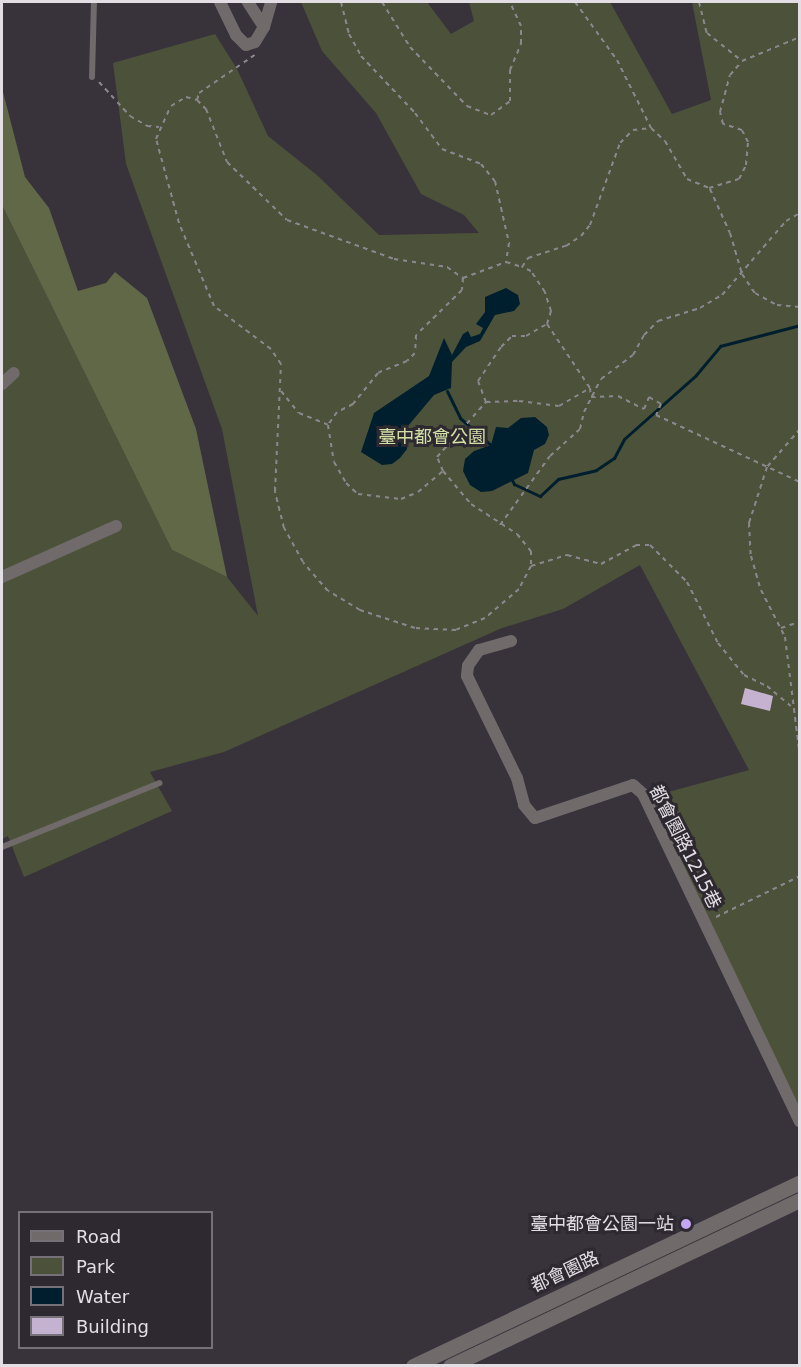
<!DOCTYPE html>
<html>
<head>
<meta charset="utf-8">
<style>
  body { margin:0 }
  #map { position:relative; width:801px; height:1367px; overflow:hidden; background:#38323b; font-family:"DejaVu Sans","Noto Sans TC",sans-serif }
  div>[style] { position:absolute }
  .green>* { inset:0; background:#4c5239 }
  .forest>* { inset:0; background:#616848 }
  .water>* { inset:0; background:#001f2e }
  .stream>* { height:3px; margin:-1.5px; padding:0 1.5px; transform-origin:1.5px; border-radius:1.5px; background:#001f2e }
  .building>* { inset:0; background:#c5b2d1 }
  .path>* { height:2px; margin-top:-1px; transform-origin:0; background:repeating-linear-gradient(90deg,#8c878e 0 4.5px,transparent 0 9px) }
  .service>* { height:6px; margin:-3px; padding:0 3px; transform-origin:3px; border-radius:3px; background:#706a6b }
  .minor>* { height:12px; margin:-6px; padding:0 6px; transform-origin:6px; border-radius:6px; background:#706a6b }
  .tertiary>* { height:15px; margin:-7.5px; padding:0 7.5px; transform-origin:7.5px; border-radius:7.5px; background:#706a6b }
  .dots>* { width:16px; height:16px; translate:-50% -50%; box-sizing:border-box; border:3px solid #2e2831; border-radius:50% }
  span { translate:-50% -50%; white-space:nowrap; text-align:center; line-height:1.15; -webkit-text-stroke:6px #2e2831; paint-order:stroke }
  .park-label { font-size:18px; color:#d2e0a5 }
  .street-label { font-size:18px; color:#e2dee4 }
  .poi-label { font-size:18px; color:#e2dee4 }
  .right { translate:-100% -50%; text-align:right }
  .frame { position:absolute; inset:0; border:3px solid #e2dee4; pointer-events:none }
  .legend { position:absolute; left:18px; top:1211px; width:195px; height:138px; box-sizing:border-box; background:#2e2831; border:2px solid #767179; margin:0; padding:8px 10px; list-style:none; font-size:18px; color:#e2dee4 }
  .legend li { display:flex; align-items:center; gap:12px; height:30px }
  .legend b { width:30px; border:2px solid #767179 }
</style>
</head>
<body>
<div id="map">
  <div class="green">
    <i style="clip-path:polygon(301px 2px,427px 2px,451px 34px,474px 21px,469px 2px,610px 2px,672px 114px,711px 100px,692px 2px,799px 2px,799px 1111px,650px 797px,749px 770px,640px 565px,563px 609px,502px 628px,224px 752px,150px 772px,172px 811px,24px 877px,8px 836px,2px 839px,2px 205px,172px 550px,227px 577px,258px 616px,222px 429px,126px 164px,113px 63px,215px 34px,237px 69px,268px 136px,318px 176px,379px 235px,479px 233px,464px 215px,421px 194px,376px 113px,322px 51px)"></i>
  </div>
  <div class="forest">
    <i style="clip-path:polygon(2px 53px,3px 92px,25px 177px,49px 208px,78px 291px,106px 283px,115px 272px,147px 298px,196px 429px,227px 577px,172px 550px,2px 205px)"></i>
  </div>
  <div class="water">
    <i style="clip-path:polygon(506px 288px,518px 295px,520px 304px,514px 311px,495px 315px,480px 341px,466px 347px,452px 362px,451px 388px,434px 395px,408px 426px,407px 449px,400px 458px,392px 464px,382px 465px,361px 452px,374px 413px,429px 376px,444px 338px,452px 355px,463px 334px,468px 331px,471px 337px,480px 334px,483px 328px,476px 324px,485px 312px,485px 297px)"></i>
    <i style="clip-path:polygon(535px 417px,547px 427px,549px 435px,545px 444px,534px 450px,528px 473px,492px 491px,481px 492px,470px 485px,463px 471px,465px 459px,474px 451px,491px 445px,496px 427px,508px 428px,521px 418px)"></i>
  </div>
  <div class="stream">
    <i style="left:447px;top:391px;width:30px;rotate:64deg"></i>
    <i style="left:460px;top:418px;width:43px;rotate:41.2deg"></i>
    <i style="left:511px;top:478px;width:7px;rotate:63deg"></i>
    <i style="left:514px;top:484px;width:29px;rotate:25deg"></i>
    <i style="left:540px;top:496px;width:25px;rotate:-43deg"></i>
    <i style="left:558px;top:479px;width:39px;rotate:-13deg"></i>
    <i style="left:596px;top:470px;width:22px;rotate:-34deg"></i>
    <i style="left:614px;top:458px;width:21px;rotate:-62deg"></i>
    <i style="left:624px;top:439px;width:96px;rotate:-41.6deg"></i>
    <i style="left:696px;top:375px;width:38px;rotate:-50deg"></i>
    <i style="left:720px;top:346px;width:83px;rotate:-14.7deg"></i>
  </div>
  <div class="building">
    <i style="clip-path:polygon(745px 688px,773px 696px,770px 711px,741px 704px)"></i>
  </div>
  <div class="path">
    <i style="left:341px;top:2px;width:33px;rotate:76deg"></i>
    <i style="left:349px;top:34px;width:25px;rotate:61deg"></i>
    <i style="left:361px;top:56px;width:79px;rotate:46.5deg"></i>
    <i style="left:415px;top:113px;width:45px;rotate:53.1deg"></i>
    <i style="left:442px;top:149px;width:42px;rotate:21deg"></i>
    <i style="left:481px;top:164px;width:22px;rotate:51deg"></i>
    <i style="left:495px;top:181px;width:64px;rotate:77.3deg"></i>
    <i style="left:509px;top:243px;width:19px;rotate:99deg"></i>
    <i style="left:382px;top:2px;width:53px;rotate:58.1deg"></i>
    <i style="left:410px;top:47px;width:82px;rotate:46deg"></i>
    <i style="left:467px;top:106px;width:26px;rotate:21deg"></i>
    <i style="left:491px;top:115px;width:24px;rotate:-36deg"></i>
    <i style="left:510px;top:101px;width:31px;rotate:-90deg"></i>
    <i style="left:510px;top:70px;width:28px;rotate:-67deg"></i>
    <i style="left:521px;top:44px;width:18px;rotate:-90deg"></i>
    <i style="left:521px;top:26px;width:26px;rotate:-115deg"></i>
    <i style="left:575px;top:2px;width:72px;rotate:54.1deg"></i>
    <i style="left:617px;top:60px;width:76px;rotate:63.4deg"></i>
    <i style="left:699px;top:2px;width:32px;rotate:76deg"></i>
    <i style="left:707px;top:33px;width:45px;rotate:38.7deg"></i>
    <i style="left:99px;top:82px;width:46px;rotate:47.6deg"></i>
    <i style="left:130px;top:116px;width:20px;rotate:30deg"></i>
    <i style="left:147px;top:126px;width:12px;rotate:5deg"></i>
    <i style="left:197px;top:100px;width:7px;rotate:-74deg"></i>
    <i style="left:199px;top:93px;width:69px;rotate:-34.4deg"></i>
    <i style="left:710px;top:189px;width:48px;rotate:65.6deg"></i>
    <i style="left:730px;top:233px;width:43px;rotate:73.7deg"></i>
    <i style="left:742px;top:274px;width:23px;rotate:56deg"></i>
    <i style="left:755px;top:293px;width:25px;rotate:29deg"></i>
    <i style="left:777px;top:305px;width:23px;rotate:5deg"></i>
    <i style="left:463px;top:278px;width:12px;rotate:95deg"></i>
    <i style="left:462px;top:290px;width:64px;rotate:135.6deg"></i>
    <i style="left:416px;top:335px;width:18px;rotate:93deg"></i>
    <i style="left:415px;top:353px;width:11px;rotate:135deg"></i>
    <i style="left:407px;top:361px;width:31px;rotate:158deg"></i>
    <i style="left:378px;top:373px;width:40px;rotate:129deg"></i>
    <i style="left:353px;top:404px;width:18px;rotate:153deg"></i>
    <i style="left:337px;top:412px;width:16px;rotate:125deg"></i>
    <i style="left:328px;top:425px;width:37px;rotate:81deg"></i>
    <i style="left:334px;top:462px;width:24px;rotate:60deg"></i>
    <i style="left:346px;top:483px;width:16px;rotate:43deg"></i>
    <i style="left:358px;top:494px;width:43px;rotate:6.6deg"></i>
    <i style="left:401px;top:499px;width:18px;rotate:-22deg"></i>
    <i style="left:418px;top:492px;width:33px;rotate:-40deg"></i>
    <i style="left:443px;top:471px;width:15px;rotate:-113deg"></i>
    <i style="left:437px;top:457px;width:74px;rotate:-48.3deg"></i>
    <i style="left:486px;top:402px;width:22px;rotate:-111deg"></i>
    <i style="left:478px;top:381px;width:41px;rotate:-55.9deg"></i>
    <i style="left:501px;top:347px;width:16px;rotate:-45deg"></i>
    <i style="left:512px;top:336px;width:14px"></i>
    <i style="left:526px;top:336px;width:24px;rotate:-30deg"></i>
    <i style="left:547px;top:324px;width:14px;rotate:-73deg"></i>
    <i style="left:551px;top:311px;width:20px;rotate:-108deg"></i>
    <i style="left:545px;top:292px;width:25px;rotate:-124deg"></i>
    <i style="left:531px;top:271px;width:10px;rotate:-156deg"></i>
    <i style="left:547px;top:324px;width:77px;rotate:56.1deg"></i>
    <i style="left:281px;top:391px;width:28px;rotate:51deg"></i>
    <i style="left:299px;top:413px;width:31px;rotate:22deg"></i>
    <i style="left:486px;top:402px;width:33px;rotate:-2deg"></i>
    <i style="left:519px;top:401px;width:40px;rotate:7.1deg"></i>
    <i style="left:559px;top:406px;width:36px;rotate:-30deg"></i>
    <i style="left:590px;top:388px;width:9px;rotate:84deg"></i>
    <i style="left:591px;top:397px;width:27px;rotate:-2deg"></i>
    <i style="left:618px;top:396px;width:29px;rotate:27deg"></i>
    <i style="left:644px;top:409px;width:13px;rotate:-67deg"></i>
    <i style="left:649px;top:397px;width:14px;rotate:30deg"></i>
    <i style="left:661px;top:404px;width:12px;rotate:114deg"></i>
    <i style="left:656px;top:415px;width:159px;rotate:25deg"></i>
    <i style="left:800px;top:429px;width:50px;rotate:131deg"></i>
    <i style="left:767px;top:467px;width:59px;rotate:107.8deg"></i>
    <i style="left:749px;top:523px;width:33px;rotate:87deg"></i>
    <i style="left:751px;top:556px;width:35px;rotate:74deg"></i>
    <i style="left:761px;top:590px;width:53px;rotate:62.9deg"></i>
    <i style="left:785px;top:637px;width:122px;rotate:82.9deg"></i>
    <i style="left:443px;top:471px;width:43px;rotate:49.7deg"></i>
    <i style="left:471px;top:504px;width:55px;rotate:33.1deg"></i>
    <i style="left:517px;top:534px;width:22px;rotate:51deg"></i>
    <i style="left:531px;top:551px;width:15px;rotate:90deg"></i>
    <i style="left:531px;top:566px;width:26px;rotate:118deg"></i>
    <i style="left:519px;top:589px;width:45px;rotate:139.5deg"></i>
    <i style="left:485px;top:618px;width:31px;rotate:158deg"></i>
    <i style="left:456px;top:630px;width:41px;rotate:-177.2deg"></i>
    <i style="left:415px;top:628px;width:58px;rotate:-161.9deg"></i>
    <i style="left:360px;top:610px;width:37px;rotate:-149deg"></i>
    <i style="left:328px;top:591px;width:38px;rotate:-131deg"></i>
    <i style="left:303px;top:562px;width:39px;rotate:-119deg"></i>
    <i style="left:284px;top:528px;width:38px;rotate:-104deg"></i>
    <i style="left:275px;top:491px;width:127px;rotate:-87.3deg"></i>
    <i style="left:281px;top:364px;width:18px;rotate:-124deg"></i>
    <i style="left:271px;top:349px;width:71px;rotate:-143deg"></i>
    <i style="left:214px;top:306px;width:90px;rotate:-112.9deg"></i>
    <i style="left:179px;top:223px;width:87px;rotate:-105.3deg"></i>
    <i style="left:156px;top:139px;width:36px;rotate:-66deg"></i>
    <i style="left:171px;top:106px;width:17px;rotate:-31deg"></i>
    <i style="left:186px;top:97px;width:11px;rotate:15deg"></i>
    <i style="left:197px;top:100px;width:13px;rotate:45deg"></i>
    <i style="left:206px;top:109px;width:57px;rotate:68.4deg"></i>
    <i style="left:227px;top:162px;width:83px;rotate:44deg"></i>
    <i style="left:287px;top:220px;width:114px;rotate:20deg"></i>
    <i style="left:394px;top:259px;width:54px;rotate:8.6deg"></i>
    <i style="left:447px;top:267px;width:19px;rotate:35deg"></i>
    <i style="left:463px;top:278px;width:46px;rotate:-20.4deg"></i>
    <i style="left:506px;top:262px;width:17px;rotate:17deg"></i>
    <i style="left:522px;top:267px;width:11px;rotate:-56deg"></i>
    <i style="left:528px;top:258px;width:40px;rotate:-18deg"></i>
    <i style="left:566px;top:246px;width:18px;rotate:-34deg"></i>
    <i style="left:581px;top:236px;width:14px;rotate:-51deg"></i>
    <i style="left:590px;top:225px;width:87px;rotate:-69.9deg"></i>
    <i style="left:620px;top:143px;width:18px;rotate:-45deg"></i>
    <i style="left:633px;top:130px;width:18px;rotate:-6deg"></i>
    <i style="left:651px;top:128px;width:19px;rotate:43deg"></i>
    <i style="left:665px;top:141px;width:44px;rotate:59.9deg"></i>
    <i style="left:687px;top:179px;width:24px;rotate:22deg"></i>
    <i style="left:709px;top:188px;width:31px;rotate:-17deg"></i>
    <i style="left:739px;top:179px;width:16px;rotate:-63deg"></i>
    <i style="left:746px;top:165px;width:23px;rotate:-85deg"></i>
    <i style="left:748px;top:142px;width:13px;rotate:-117deg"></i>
    <i style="left:742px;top:130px;width:20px;rotate:-162deg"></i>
    <i style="left:723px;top:124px;width:12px;rotate:-104deg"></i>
    <i style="left:720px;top:112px;width:38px;rotate:-75deg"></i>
    <i style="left:730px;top:75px;width:18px;rotate:-49deg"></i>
    <i style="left:742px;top:61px;width:63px;rotate:-22.5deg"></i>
    <i style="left:500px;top:525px;width:85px;rotate:-54.1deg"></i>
    <i style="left:550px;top:456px;width:40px;rotate:-42deg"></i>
    <i style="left:580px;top:429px;width:17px;rotate:-77deg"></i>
    <i style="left:584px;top:412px;width:37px;rotate:-63deg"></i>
    <i style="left:601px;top:379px;width:40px;rotate:-37deg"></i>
    <i style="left:633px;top:355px;width:23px;rotate:-61deg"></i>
    <i style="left:644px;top:335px;width:20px;rotate:-45deg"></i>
    <i style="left:658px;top:321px;width:44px;rotate:-17.2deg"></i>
    <i style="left:700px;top:308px;width:26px;rotate:-31deg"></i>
    <i style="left:722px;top:295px;width:98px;rotate:-49.1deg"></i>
    <i style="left:786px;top:221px;width:16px;rotate:-30deg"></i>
    <i style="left:531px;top:566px;width:38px;rotate:-17deg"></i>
    <i style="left:567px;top:555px;width:35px;rotate:15deg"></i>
    <i style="left:601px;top:564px;width:40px;rotate:-28deg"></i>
    <i style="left:636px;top:545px;width:14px"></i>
    <i style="left:650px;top:545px;width:52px;rotate:45deg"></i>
    <i style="left:687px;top:582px;width:68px;rotate:63.1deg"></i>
    <i style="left:718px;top:643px;width:41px;rotate:50.9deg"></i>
    <i style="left:744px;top:675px;width:25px;rotate:26deg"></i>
    <i style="left:767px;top:686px;width:31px;rotate:40deg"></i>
    <i style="left:781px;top:628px;width:20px;rotate:-18deg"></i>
    <i style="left:716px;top:917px;width:93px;rotate:-26deg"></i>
  </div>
  <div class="service">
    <i style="left:92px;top:77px;width:75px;rotate:-88.5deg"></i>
    <i style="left:2px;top:847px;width:170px;rotate:-22.1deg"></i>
  </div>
  <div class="minor">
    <i style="left:220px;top:2px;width:37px;rotate:64deg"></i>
    <i style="left:236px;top:35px;width:14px;rotate:45deg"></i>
    <i style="left:246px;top:45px;width:9px;rotate:-18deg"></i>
    <i style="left:255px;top:42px;width:17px;rotate:-59deg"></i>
    <i style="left:264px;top:27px;width:30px;rotate:-123deg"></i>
    <i style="left:264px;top:27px;width:26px;rotate:-74deg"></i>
    <i style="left:2px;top:384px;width:16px;rotate:-43deg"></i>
    <i style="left:2px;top:577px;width:125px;rotate:-24.1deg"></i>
    <i style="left:511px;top:641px;width:33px;rotate:164deg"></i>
    <i style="left:479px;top:650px;width:19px;rotate:125deg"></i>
    <i style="left:468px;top:666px;width:10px;rotate:96deg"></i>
    <i style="left:467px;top:676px;width:114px;rotate:63.9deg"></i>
    <i style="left:517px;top:778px;width:28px;rotate:75deg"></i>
    <i style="left:524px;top:805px;width:17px;rotate:50deg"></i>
    <i style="left:535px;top:818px;width:103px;rotate:-18.6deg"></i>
    <i style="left:633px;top:785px;width:13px;rotate:42deg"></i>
    <i style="left:643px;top:794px;width:363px;rotate:64.4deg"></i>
  </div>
  <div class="tertiary">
    <i style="left:413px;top:1366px;width:429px;rotate:-25.4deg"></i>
    <i style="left:450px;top:1366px;width:387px;rotate:-25.4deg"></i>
  </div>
  <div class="dots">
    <i style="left:686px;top:1224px;background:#c4a7f1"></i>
  </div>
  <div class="park-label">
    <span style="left:432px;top:437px">臺中都會公園</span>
  </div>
  <div class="street-label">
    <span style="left:685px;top:847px;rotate:63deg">都會園路1215巷</span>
    <span style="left:565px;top:1272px;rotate:-25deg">都會園路</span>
  </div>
  <div class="poi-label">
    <span class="right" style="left:674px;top:1224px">臺中都會公園一站</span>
  </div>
  <div class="frame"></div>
  <ul class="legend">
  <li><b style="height:8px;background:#706a6b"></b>Road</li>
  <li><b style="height:16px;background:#4c5239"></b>Park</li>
  <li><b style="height:16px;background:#001f2e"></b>Water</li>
  <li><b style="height:16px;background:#c5b2d1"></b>Building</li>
  </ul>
</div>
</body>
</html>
